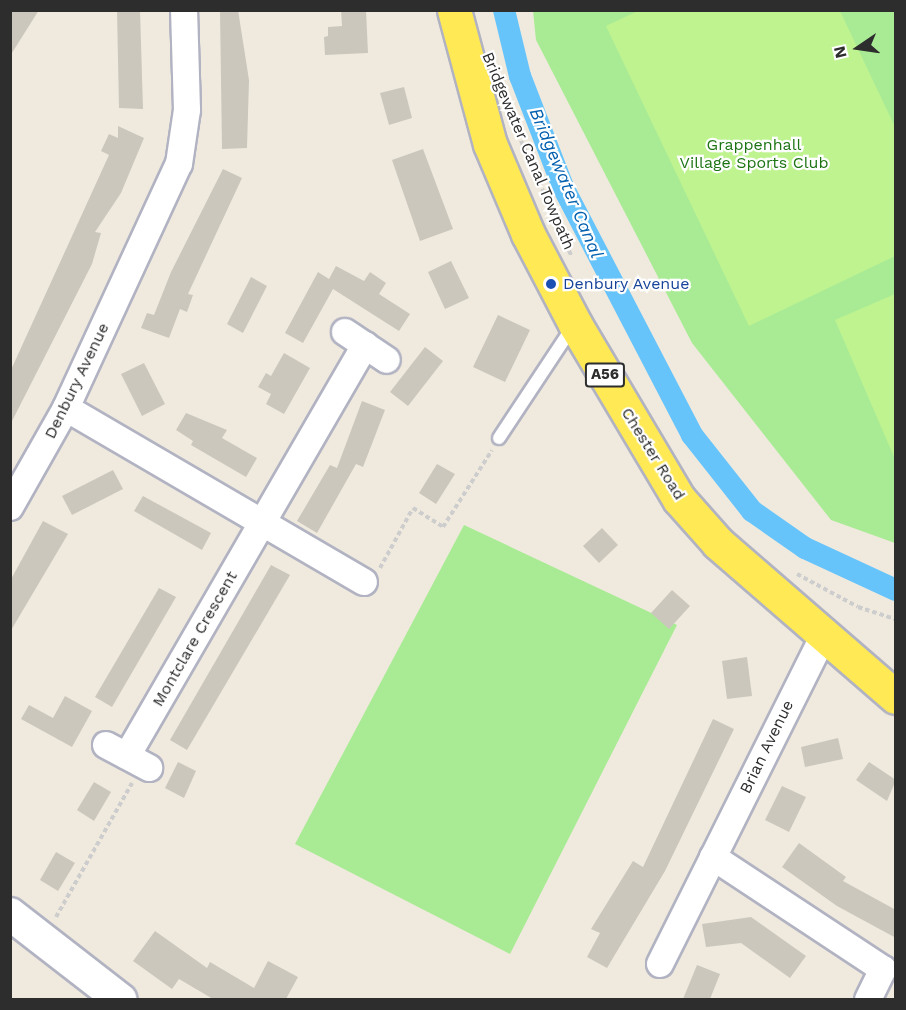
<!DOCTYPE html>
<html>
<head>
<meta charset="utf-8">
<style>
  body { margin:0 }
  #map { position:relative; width:906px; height:1010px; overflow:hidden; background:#f0eade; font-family:"Work Sans",sans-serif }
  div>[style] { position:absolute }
  .green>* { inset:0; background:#a9eb95 }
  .pitch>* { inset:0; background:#bff390 }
  .canal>* { height:22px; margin:-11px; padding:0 11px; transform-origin:11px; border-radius:11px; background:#67c4fb }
  .building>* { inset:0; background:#cbc7bd }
  .path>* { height:4px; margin-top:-2px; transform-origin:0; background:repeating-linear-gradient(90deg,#cdcdcd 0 4.5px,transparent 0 7.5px) }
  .roads { filter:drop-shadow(2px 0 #b2b3c2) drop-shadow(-2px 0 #b2b3c2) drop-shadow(0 2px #b2b3c2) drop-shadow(0 -2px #b2b3c2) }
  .service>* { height:12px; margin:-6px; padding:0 6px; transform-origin:6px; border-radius:6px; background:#fff }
  .minor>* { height:26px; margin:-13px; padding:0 13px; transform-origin:13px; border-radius:13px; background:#fff }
  .tertiary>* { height:32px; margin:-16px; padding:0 16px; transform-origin:16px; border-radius:16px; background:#fff }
  .primary>* { height:33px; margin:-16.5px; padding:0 16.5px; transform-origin:16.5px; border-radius:16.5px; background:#ffe954 }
  .dots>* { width:16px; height:16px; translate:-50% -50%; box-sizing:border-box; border:3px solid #fff; border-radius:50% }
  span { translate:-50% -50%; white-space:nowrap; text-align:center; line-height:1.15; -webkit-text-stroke:4.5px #fff; paint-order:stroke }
  .shield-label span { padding:2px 4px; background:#fff; border:2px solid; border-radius:4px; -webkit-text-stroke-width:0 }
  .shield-label { font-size:15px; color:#2d2d2d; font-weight:700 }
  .park-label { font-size:16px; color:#1d7413 }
  .street-label { font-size:16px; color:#2d2d2d }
  .transit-label { font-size:16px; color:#164399 }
  .left { translate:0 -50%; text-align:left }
  .water-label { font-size:18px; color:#005fae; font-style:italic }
  .frame { position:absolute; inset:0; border:12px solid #2d2d2d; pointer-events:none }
  .north { position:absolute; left:828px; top:18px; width:60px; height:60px; -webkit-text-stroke:4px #fff; paint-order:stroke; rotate:257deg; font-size:16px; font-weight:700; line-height:24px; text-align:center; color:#2d2d2d }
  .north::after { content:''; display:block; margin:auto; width:21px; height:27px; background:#2d2d2d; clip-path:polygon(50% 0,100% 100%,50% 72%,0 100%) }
</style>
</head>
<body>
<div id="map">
  <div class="green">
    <i style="clip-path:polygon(533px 11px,895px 11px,895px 543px,831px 520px,692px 343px,536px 40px)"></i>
    <i style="clip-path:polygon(464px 525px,677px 625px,510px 954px,295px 844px)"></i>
  </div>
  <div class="pitch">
    <i style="clip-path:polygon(640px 10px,840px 11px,895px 127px,895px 256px,749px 326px,606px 26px)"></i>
    <i style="clip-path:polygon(895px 294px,895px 459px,835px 320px)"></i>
  </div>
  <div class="canal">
    <i style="left:504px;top:10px;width:68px;rotate:76.4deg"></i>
    <i style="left:520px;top:76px;width:119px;rotate:68.8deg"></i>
    <i style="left:563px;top:187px;width:280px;rotate:62.5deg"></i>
    <i style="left:692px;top:435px;width:97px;rotate:51.7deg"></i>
    <i style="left:752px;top:511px;width:65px;rotate:34.9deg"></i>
    <i style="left:805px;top:548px;width:100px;rotate:24.8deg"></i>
  </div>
  <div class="building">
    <i style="clip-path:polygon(10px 10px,39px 10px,10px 56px)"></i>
    <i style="clip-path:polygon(117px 10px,140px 10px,143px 109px,119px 108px)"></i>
    <i style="clip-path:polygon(220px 10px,238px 10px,249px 80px,247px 148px,222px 149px)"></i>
    <i style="clip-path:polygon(341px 10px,366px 10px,368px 53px,325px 55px,324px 37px,328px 36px,328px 27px,342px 26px)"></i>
    <i style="clip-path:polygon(404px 87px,412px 118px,389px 125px,380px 93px)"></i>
    <i style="clip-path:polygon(118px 126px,144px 138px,121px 193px,95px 232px,101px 233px,92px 264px,10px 425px,10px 372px,109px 155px,101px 151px,109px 134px,118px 138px)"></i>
    <i style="clip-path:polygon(423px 149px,453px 229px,420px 241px,392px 160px)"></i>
    <i style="clip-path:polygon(223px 169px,242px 178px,188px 294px,193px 295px,187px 312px,180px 309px,169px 338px,141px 328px,147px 313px,154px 315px,171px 272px)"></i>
    <i style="clip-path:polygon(451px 261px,469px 298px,445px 309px,428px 272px)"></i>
    <i style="clip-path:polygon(336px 266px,364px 281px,370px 272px,386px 283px,379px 294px,410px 314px,399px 331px,333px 289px,303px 343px,285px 333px,318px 272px,329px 279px)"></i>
    <i style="clip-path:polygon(251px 277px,267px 286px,243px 333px,227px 324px)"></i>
    <i style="clip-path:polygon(498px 315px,530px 330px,505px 382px,473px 367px)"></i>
    <i style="clip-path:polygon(425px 347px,443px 361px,408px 406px,390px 392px)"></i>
    <i style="clip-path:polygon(284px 353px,310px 368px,284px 414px,266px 404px,271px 394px,258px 387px,266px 373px,271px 376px)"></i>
    <i style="clip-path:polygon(144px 363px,165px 404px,142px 416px,121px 374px)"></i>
    <i style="clip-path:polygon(362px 401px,385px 410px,363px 467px,356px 464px,317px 533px,297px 521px,330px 465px,337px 468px)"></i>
    <i style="clip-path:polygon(186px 413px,227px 430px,222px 438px,257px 458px,246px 477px,191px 445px,193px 441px,176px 430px)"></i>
    <i style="clip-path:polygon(437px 464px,455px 474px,436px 504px,419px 493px)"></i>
    <i style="clip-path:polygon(113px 470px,123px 489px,72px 515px,62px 496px)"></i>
    <i style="clip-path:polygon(143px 496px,211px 533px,202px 550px,134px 511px)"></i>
    <i style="clip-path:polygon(43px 521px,68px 534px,10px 632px,10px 581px)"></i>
    <i style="clip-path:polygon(602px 528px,618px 545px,599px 563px,583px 546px)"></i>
    <i style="clip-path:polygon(271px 565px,290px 575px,187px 750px,170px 740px)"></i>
    <i style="clip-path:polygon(159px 588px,176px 597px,112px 707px,95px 697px)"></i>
    <i style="clip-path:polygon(672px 590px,690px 606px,669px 629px,651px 613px)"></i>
    <i style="clip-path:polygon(747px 657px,752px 696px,727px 699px,722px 661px)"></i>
    <i style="clip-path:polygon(65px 696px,92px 711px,72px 747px,21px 719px,29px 705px,53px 718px)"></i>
    <i style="clip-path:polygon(713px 719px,734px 729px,665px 871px,607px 968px,587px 957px,600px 933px,591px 929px,633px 861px,643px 867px)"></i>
    <i style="clip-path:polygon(838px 738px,843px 759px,805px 767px,801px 747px)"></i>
    <i style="clip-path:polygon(178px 762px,196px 771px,184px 798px,165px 788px)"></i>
    <i style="clip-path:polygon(869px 762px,896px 780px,887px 801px,856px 780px)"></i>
    <i style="clip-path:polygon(94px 782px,111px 792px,94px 821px,77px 810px)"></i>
    <i style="clip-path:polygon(782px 786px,806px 797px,789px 832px,765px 820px)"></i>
    <i style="clip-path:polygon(799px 843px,846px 877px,843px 881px,896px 910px,896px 938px,837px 906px,782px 867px)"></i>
    <i style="clip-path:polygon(56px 852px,75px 863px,58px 891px,40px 880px)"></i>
    <i style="clip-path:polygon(751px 917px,806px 956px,790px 978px,741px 943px,706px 947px,702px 924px)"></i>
    <i style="clip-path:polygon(155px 931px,207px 968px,210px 962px,254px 988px,268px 961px,298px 977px,286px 999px,213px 999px,179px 979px,172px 989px,133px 961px)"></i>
    <i style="clip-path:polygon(697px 965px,720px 974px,710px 999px,683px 999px)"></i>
  </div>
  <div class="path">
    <i style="left:515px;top:127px;width:140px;rotate:66.4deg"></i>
    <i style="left:380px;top:568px;width:68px;rotate:-61.2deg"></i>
    <i style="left:413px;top:508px;width:36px;rotate:32deg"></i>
    <i style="left:443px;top:527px;width:91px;rotate:-57.5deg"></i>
    <i style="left:797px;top:574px;width:69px;rotate:28.4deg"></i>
    <i style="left:858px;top:607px;width:40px;rotate:18deg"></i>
    <i style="left:56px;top:917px;width:154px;rotate:-60.4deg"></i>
  </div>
  <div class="roads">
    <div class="service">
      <i style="left:499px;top:438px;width:134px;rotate:-56.5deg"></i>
    </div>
    <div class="minor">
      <i style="left:345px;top:332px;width:50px;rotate:33.7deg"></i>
      <i style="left:66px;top:408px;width:345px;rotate:30.3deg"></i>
      <i style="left:10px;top:507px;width:114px;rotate:-60.5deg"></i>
      <i style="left:66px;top:408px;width:269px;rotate:-65.2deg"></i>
      <i style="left:179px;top:164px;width:55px;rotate:-81.6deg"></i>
      <i style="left:187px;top:110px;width:100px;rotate:-91.7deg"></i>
      <i style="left:106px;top:745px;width:49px;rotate:28.1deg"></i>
      <i style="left:127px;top:756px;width:475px;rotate:-59.9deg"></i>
      <i style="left:713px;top:857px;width:204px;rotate:33.4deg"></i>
      <i style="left:883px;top:969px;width:34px;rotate:116deg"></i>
      <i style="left:660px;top:964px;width:365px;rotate:-63.5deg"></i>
    </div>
    <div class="tertiary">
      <i style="left:10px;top:914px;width:140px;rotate:37.8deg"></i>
    </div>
    <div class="primary">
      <i style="left:454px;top:10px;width:139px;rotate:75deg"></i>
      <i style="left:490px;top:144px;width:98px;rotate:67.1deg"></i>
      <i style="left:528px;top:234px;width:102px;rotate:62.4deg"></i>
      <i style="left:575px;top:324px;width:204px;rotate:59.3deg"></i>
      <i style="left:679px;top:499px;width:59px;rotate:48.4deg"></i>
      <i style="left:718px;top:543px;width:235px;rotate:40.9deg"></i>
    </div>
  </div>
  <div class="dots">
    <i style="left:551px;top:284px;background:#1a4fb4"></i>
  </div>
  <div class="shield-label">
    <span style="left:605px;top:375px">A56</span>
  </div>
  <div class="park-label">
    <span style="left:754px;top:154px">Grappenhall<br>Village Sports Club</span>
  </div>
  <div class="street-label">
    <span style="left:528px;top:151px;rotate:67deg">Bridgewater Canal Towpath</span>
    <span style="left:77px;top:381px;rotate:-64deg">Denbury Avenue</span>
    <span style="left:653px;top:454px;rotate:58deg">Chester Road</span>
    <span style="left:195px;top:639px;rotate:-60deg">Montclare Crescent</span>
    <span style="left:767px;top:747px;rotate:-64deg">Brian Avenue</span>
  </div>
  <div class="transit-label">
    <span class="left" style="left:563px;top:284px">Denbury Avenue</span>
  </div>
  <div class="water-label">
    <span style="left:566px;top:183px;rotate:67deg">Bridgewater Canal</span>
  </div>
  <div class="frame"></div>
  <div class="north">N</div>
</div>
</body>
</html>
